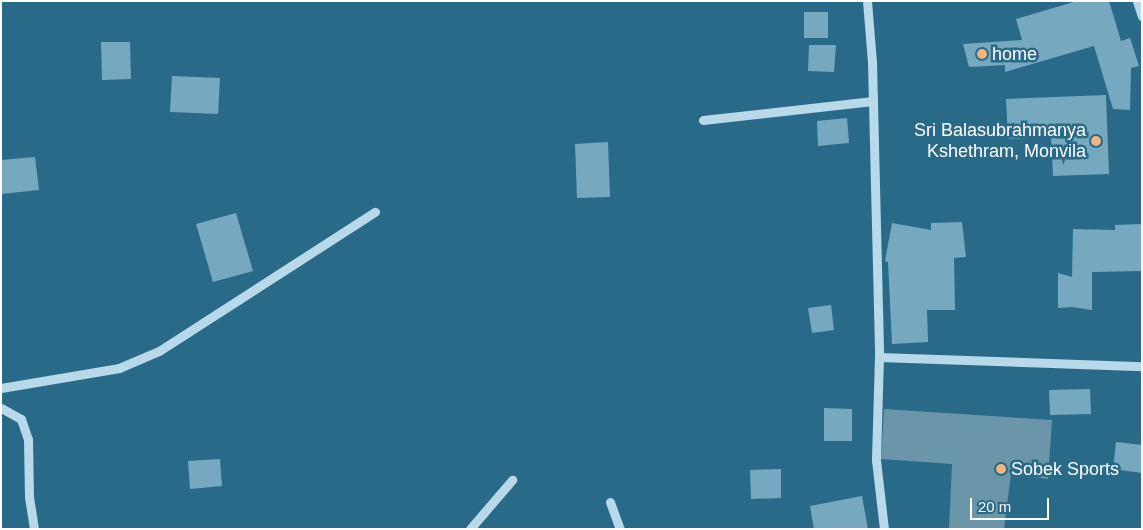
<!DOCTYPE html>
<html>
<head>
<meta charset="utf-8">
<style>
  body { margin:0 }
  #map { position:relative; width:1143px; height:530px; overflow:hidden; background:#2a6a89; font-family:Arial,sans-serif }
  div>[style] { position:absolute }
  .water>* { inset:0; background:#6b95a9 }
  .building>* { inset:0; background:#76a9c0 }
  .minor>* { height:9px; margin:-4.5px; padding:0 4.5px; transform-origin:4.5px; border-radius:4.5px; background:#b7d9e9 }
  .dots>* { width:14px; height:14px; translate:-50% -50%; box-sizing:border-box; border:2px solid #2a6a89; border-radius:50% }
  span { translate:-50% -50%; white-space:nowrap; text-align:center; line-height:1.15; -webkit-text-stroke:5px #2a6a89; paint-order:stroke }
  .poi-label { font-size:18px; color:#fff }
  .left { translate:0 -50%; text-align:left }
  .right { translate:-100% -50%; text-align:right }
  .frame { position:absolute; inset:0; border:2px solid #fff; pointer-events:none }
  .scale { position:absolute; left:970px; top:498px; width:79px; height:22px; box-sizing:border-box; border:2px solid #fff; border-top:0; padding-left:6px; font-size:15px; line-height:18px; white-space:nowrap; color:#fff; -webkit-text-stroke:4px #2a6a89; paint-order:stroke }
</style>
</head>
<body>
<div id="map">
  <div class="water">
    <i style="clip-path:polygon(884px 409px,1052px 420px,1048px 479px,1011px 474px,1004px 529px,949px 529px,952px 464px,881px 459px)"></i>
  </div>
  <div class="building">
    <i style="clip-path:polygon(1077px 1px,1109px 1px,1121px 41px,1130px 38px,1139px 66px,1131px 68px,1130px 110px,1113px 109px,1094px 46px,1005px 72px,1005px 65px,969px 67px,963px 44px,1022px 40px,1016px 19px)"></i>
    <i style="clip-path:polygon(804px 12px,828px 12px,828px 38px,804px 38px)"></i>
    <i style="clip-path:polygon(101px 42px,130px 42px,131px 79px,102px 80px)"></i>
    <i style="clip-path:polygon(809px 45px,836px 45px,834px 72px,808px 71px)"></i>
    <i style="clip-path:polygon(172px 76px,220px 78px,218px 114px,170px 112px)"></i>
    <i style="clip-path:polygon(1106px 95px,1109px 174px,1053px 176px,1051px 137px,1008px 139px,1006px 99px)"></i>
    <i style="clip-path:polygon(847px 118px,849px 143px,818px 146px,817px 121px)"></i>
    <i style="clip-path:polygon(608px 142px,610px 197px,577px 198px,575px 144px)"></i>
    <i style="clip-path:polygon(35px 157px,39px 190px,1px 194px,1px 160px)"></i>
    <i style="clip-path:polygon(236px 213px,253px 271px,213px 282px,196px 224px)"></i>
    <i style="clip-path:polygon(962px 222px,966px 257px,954px 258px,955px 310px,927px 310px,928px 342px,892px 344px,888px 262px,885px 261px,892px 223px,931px 230px,931px 223px)"></i>
    <i style="clip-path:polygon(1142px 224px,1142px 271px,1092px 272px,1092px 310px,1072px 307px,1058px 308px,1058px 273px,1072px 277px,1073px 229px,1115px 230px,1115px 225px)"></i>
    <i style="clip-path:polygon(831px 305px,834px 330px,812px 333px,808px 308px)"></i>
    <i style="clip-path:polygon(1090px 389px,1091px 414px,1050px 415px,1049px 390px)"></i>
    <i style="clip-path:polygon(824px 408px,852px 409px,852px 441px,824px 441px)"></i>
    <i style="clip-path:polygon(1116px 442px,1142px 445px,1142px 473px,1113px 469px)"></i>
    <i style="clip-path:polygon(220px 459px,222px 486px,190px 489px,188px 461px)"></i>
    <i style="clip-path:polygon(781px 469px,781px 498px,751px 499px,750px 470px)"></i>
    <i style="clip-path:polygon(862px 496px,868px 529px,814px 529px,810px 506px)"></i>
  </div>
  <div class="minor">
    <i style="left:867px;top:1px;width:61px;rotate:85.3deg"></i>
    <i style="left:872px;top:62px;width:295px;rotate:88.6deg"></i>
    <i style="left:879px;top:357px;width:103px;rotate:91.7deg"></i>
    <i style="left:876px;top:460px;width:69px;rotate:83.4deg"></i>
    <i style="left:1137px;top:1px;width:16px;rotate:72deg"></i>
    <i style="left:703px;top:120px;width:171px;rotate:-6.4deg"></i>
    <i style="left:879px;top:357px;width:263px;rotate:2deg"></i>
    <i style="left:1px;top:388px;width:120px;rotate:-9.6deg"></i>
    <i style="left:119px;top:368px;width:43px;rotate:-23deg"></i>
    <i style="left:159px;top:351px;width:257px;rotate:-32.8deg"></i>
    <i style="left:1px;top:408px;width:23px;rotate:29deg"></i>
    <i style="left:21px;top:419px;width:21px;rotate:71deg"></i>
    <i style="left:28px;top:439px;width:58px;rotate:89deg"></i>
    <i style="left:29px;top:497px;width:32px;rotate:81deg"></i>
    <i style="left:610px;top:502px;width:29px;rotate:70deg"></i>
    <i style="left:470px;top:529px;width:65px;rotate:-49.4deg"></i>
  </div>
  <div class="dots">
    <i style="left:982px;top:54px;background:#efb47f"></i>
    <i style="left:1096px;top:141px;background:#efb47f"></i>
    <i style="left:1001px;top:469px;background:#efb47f"></i>
  </div>
  <div class="poi-label">
    <span class="left" style="left:992px;top:54px">home</span>
    <span class="right" style="left:1086px;top:141px">Sri Balasubrahmanya<br>Kshethram, Monvila</span>
    <span class="left" style="left:1011px;top:469px">Sobek Sports</span>
  </div>
  <div class="frame"></div>
  <div class="scale">20 m</div>
</div>
</body>
</html>
